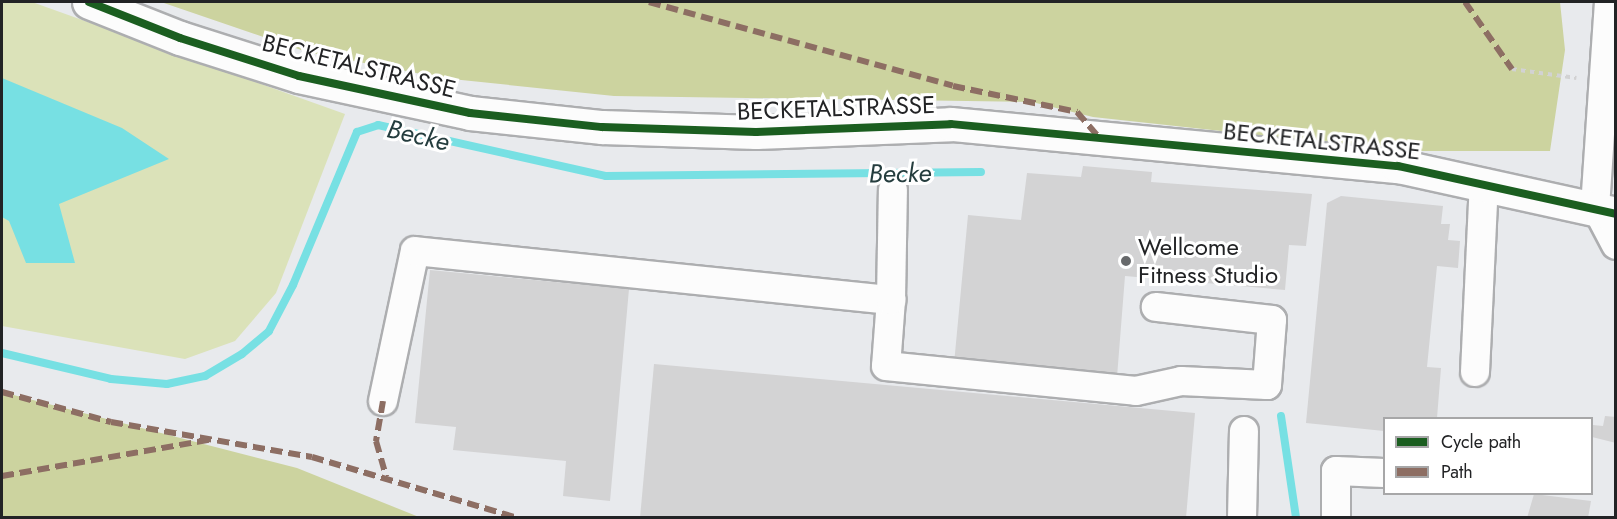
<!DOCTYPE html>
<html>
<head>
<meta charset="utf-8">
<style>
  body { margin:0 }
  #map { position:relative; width:1617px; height:519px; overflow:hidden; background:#e8eaed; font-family:Jost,sans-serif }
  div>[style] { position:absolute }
  .green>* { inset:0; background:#dbe2b9 }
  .forest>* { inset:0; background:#ccd39f }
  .water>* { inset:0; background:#77e0e3 }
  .stream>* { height:8px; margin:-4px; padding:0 4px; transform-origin:4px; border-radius:4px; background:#77e0e3 }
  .building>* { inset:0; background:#d3d3d4 }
  .path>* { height:4px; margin-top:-2px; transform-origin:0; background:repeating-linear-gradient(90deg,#d2d2d3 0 4.5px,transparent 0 9px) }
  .roads { filter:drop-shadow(2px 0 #adaeb0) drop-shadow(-2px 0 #adaeb0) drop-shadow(0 2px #adaeb0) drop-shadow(0 -2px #adaeb0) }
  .minor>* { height:28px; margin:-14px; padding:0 14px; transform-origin:14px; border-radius:14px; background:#fcfcfc }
  .major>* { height:33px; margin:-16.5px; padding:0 16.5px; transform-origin:16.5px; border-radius:16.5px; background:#fcfcfc }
  .quiet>* { height:6px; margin-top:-3px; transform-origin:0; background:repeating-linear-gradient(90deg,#8d6e63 0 12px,transparent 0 18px) }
  .cycleway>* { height:8px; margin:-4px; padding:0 4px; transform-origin:4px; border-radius:4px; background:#1b5e20 }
  .dots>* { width:16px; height:16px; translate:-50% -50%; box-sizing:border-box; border:3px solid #fff; border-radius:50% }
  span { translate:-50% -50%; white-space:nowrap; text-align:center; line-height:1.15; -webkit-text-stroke:6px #fff; paint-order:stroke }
  .street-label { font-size:24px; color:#222325 }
  .poi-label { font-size:24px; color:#222325 }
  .left { translate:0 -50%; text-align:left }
  .water-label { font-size:26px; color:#253d3e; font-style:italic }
  .frame { position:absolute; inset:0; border:3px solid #222325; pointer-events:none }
  .legend { position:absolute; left:1383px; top:417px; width:210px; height:78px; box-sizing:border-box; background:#fff; border:2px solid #a7a7a8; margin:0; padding:8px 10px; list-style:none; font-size:18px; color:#222325 }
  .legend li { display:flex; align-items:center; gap:12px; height:30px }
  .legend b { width:30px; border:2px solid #a7a7a8 }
</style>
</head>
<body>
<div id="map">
  <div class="green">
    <i style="clip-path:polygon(2px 2px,32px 2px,345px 114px,276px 293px,235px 341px,185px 359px,2px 326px)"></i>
  </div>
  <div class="forest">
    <i style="clip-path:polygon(161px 2px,1560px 2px,1565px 50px,1550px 151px,1405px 151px,1093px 117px,1032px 102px,614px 96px,442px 78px,307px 52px)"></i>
    <i style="clip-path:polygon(2px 392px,297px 468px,419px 517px,2px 517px)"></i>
  </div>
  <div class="water">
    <i style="clip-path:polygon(2px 78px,122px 128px,169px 159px,59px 204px,75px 263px,26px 263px,9px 221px,2px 217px)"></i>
  </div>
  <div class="stream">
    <i style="left:2px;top:353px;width:112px;rotate:13.4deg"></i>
    <i style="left:111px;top:379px;width:56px;rotate:5.1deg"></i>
    <i style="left:167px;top:384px;width:39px;rotate:-12deg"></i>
    <i style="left:205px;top:376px;width:43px;rotate:-30.7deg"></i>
    <i style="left:242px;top:354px;width:35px;rotate:-40deg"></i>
    <i style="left:269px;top:331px;width:52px;rotate:-62.4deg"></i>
    <i style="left:293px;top:285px;width:166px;rotate:-67.3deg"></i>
    <i style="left:357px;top:132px;width:22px;rotate:-18deg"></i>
    <i style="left:378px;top:125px;width:234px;rotate:12.6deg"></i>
    <i style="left:606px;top:176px;width:375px;rotate:-0.6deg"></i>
    <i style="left:1281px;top:416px;width:103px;rotate:81.6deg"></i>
  </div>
  <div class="building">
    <i style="clip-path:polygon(1083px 166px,1152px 172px,1151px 182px,1312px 194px,1306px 246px,1289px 245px,1285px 290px,1125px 276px,1117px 377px,954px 364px,968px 215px,1021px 220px,1027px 173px,1081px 177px)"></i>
    <i style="clip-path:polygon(1341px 196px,1443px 206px,1441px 224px,1450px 224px,1448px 240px,1460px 241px,1458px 268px,1437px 266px,1427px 367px,1441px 368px,1437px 418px,1384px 418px,1384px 431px,1306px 423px,1327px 203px)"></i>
    <i style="clip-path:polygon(430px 270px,629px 289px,610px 501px,563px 496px,566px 461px,453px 450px,456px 427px,415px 423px)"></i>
    <i style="clip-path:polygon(654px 364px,1195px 413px,1186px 518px,640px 518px)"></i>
    <i style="clip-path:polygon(1605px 416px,1616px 417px,1616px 443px,1592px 437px,1593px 425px,1603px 426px)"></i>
    <i style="clip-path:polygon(1534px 494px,1591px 501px,1588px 518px,1527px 518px)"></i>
  </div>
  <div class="path">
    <i style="left:1512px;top:69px;width:65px;rotate:8deg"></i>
  </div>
  <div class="roads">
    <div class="minor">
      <i style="left:1609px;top:2px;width:203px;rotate:93.9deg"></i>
      <i style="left:1595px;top:205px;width:45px;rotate:62.3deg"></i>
      <i style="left:891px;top:300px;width:66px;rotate:94.3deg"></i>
      <i style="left:886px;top:366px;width:251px;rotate:5.7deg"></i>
      <i style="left:1136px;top:391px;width:46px;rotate:-12.5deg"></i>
      <i style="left:1181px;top:381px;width:86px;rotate:2.7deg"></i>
      <i style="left:1267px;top:385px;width:65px;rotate:-85.6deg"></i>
      <i style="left:1272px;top:320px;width:117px;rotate:-173.6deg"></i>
      <i style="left:1475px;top:372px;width:189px;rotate:-87.3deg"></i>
      <i style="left:383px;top:401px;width:153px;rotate:-78deg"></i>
      <i style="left:415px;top:251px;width:479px;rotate:5.9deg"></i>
      <i style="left:891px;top:300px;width:110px;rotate:-89deg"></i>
      <i style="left:1242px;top:518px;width:87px;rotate:-88.7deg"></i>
      <i style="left:1336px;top:518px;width:47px;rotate:-90deg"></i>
      <i style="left:1336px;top:471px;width:48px;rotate:2.4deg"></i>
    </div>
    <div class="major">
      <i style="left:89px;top:2px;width:98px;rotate:21.6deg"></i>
      <i style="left:180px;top:38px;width:125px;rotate:17.7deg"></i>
      <i style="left:299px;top:76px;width:175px;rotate:12.2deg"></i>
      <i style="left:470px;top:113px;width:133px;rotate:6.1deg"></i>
      <i style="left:602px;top:127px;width:154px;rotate:1.9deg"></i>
      <i style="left:756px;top:132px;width:195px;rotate:-2.3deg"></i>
      <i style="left:951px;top:124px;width:449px;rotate:5.4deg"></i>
      <i style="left:1398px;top:166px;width:223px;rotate:12.4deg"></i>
    </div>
  </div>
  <div class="quiet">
    <i style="left:649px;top:2px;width:315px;rotate:15.4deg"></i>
    <i style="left:953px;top:86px;width:127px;rotate:11.8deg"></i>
    <i style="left:1077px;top:112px;width:35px;rotate:49deg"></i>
    <i style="left:1465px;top:2px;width:82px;rotate:55deg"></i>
    <i style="left:2px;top:392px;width:113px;rotate:15.4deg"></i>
    <i style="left:111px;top:422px;width:204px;rotate:9.9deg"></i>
    <i style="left:312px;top:457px;width:215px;rotate:16.5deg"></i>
    <i style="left:383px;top:401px;width:41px;rotate:99.9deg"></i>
    <i style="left:376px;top:441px;width:37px;rotate:74deg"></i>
    <i style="left:2px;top:476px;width:210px;rotate:-9.9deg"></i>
  </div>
  <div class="cycleway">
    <i style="left:89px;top:2px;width:98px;rotate:21.6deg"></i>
    <i style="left:180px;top:38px;width:125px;rotate:17.7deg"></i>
    <i style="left:299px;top:76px;width:175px;rotate:12.2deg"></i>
    <i style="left:470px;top:113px;width:133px;rotate:6.1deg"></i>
    <i style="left:602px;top:127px;width:154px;rotate:1.9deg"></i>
    <i style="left:756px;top:132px;width:195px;rotate:-2.3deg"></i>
    <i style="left:951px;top:124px;width:449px;rotate:5.4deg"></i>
    <i style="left:1398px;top:166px;width:223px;rotate:12.4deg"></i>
  </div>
  <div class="dots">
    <i style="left:1126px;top:261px;background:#67696b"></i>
  </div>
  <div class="street-label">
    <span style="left:359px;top:66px;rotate:14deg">BECKETALSTRASSE</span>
    <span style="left:836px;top:108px;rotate:-2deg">BECKETALSTRASSE</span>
    <span style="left:1322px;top:141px;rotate:6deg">BECKETALSTRASSE</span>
  </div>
  <div class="poi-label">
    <span class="left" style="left:1138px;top:261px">Wellcome<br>Fitness Studio</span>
  </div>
  <div class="water-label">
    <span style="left:418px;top:136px;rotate:13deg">Becke</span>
    <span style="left:900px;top:174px;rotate:-1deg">Becke</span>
  </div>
  <div class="frame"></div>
  <ul class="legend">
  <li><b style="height:8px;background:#1b5e20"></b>Cycle path</li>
  <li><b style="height:8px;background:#8d6e63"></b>Path</li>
  </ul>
</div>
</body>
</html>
